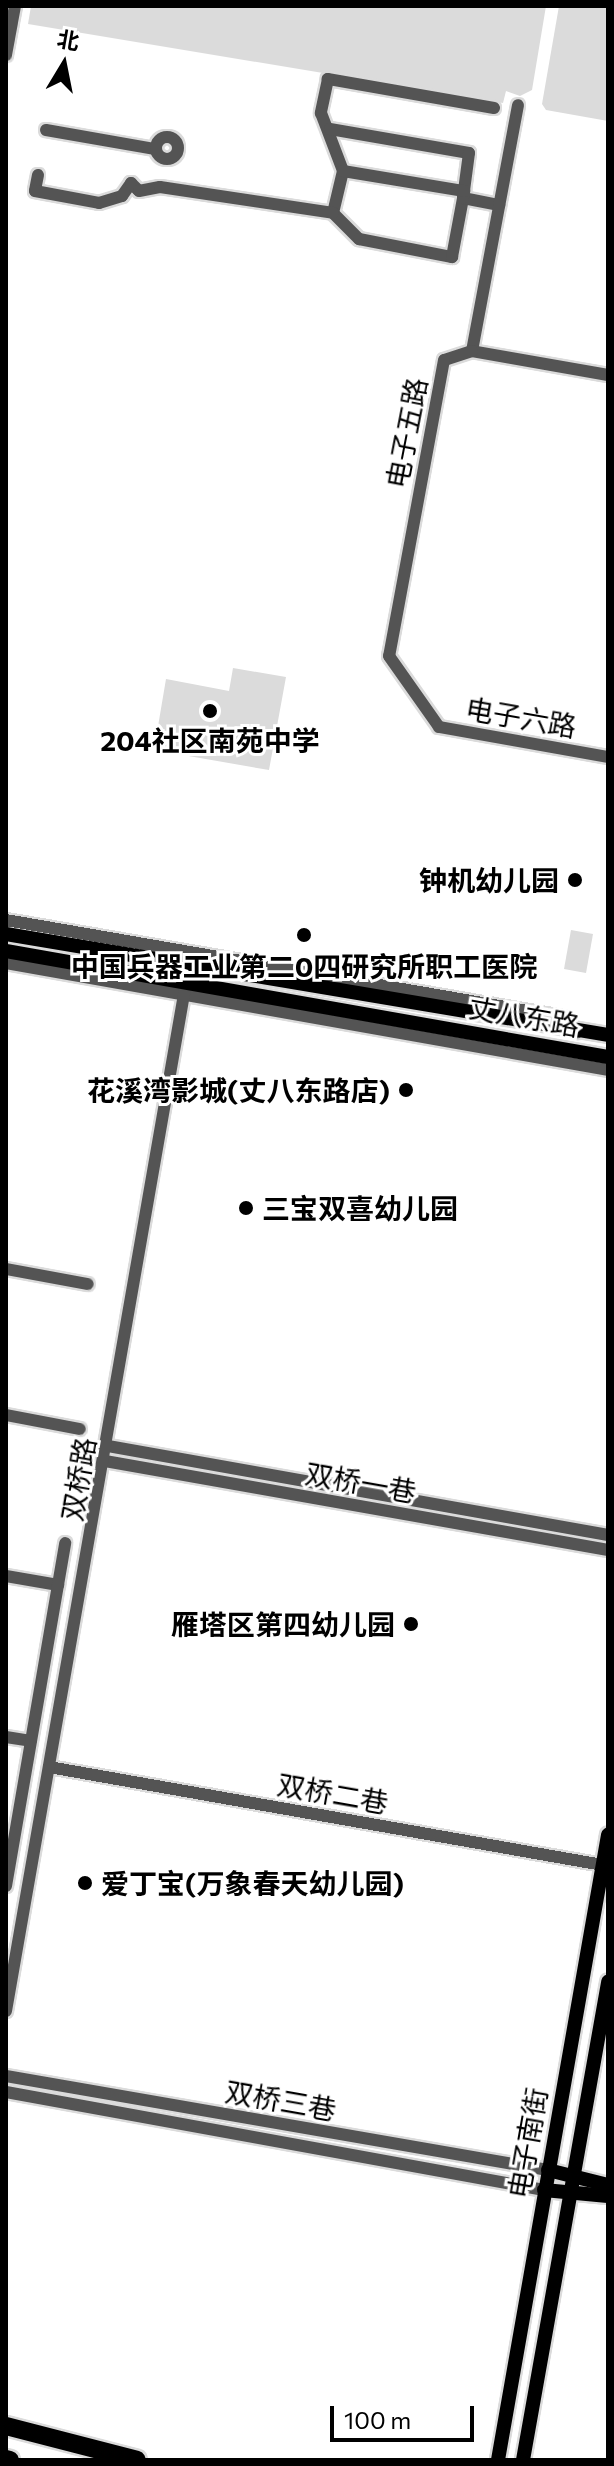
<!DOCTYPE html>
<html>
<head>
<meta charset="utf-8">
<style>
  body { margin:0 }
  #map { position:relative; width:614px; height:2466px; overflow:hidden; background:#fff; font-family:Commissioner,"Noto Sans SC",sans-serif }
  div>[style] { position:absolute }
  .green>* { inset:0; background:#dbdbdb }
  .roads { filter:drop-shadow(2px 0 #dbdbdb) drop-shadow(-2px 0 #dbdbdb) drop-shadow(0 2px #dbdbdb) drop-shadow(0 -2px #dbdbdb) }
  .minor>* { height:12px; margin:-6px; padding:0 6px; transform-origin:6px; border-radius:6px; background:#545454 }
  .minor>.ring { margin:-6px; padding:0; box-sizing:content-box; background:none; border:12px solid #545454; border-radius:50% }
  .major>* { height:14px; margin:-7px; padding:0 7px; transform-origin:7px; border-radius:7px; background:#000 }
  .highway>* { height:18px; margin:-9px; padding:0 9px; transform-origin:9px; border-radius:9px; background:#000 }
  .dots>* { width:22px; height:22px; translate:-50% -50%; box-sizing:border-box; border:4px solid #fff; border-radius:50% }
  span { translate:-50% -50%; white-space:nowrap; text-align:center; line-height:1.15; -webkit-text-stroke:6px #fff; paint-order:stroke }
  .street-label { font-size:28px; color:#000 }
  .poi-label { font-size:28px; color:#000; font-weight:700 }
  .right { translate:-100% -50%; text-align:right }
  .left { translate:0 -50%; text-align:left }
  .frame { position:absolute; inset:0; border:8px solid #000; pointer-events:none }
  .north { position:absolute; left:24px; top:24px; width:80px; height:80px; -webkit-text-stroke:6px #fff; paint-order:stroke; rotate:10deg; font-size:22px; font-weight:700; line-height:32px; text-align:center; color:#000 }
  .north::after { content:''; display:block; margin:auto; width:28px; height:36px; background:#000; clip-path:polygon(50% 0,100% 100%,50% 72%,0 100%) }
  .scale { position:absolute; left:330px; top:2406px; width:144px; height:36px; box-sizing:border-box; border:4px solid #000; border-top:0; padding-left:10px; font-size:24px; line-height:28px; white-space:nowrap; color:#000; -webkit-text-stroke:6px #fff; paint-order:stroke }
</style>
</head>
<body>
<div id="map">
  <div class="green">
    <i style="clip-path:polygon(31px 6px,546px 6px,532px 90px,520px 96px,506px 91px,503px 103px,28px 24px)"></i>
    <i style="clip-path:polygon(559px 6px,608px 6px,608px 121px,546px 110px,542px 104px)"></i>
    <i style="clip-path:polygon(233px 668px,286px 677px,269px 770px,154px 750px,166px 679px,229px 691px)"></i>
    <i style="clip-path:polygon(571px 930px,593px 934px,586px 973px,564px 969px)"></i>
  </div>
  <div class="roads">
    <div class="minor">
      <i style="left:6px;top:55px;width:50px;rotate:-79.6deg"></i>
      <i style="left:494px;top:108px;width:169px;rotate:-170.1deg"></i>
      <i style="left:328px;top:79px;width:35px;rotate:102deg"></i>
      <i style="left:321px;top:113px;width:62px;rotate:69.2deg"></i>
      <i style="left:343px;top:171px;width:43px;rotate:103.4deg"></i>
      <i style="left:333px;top:213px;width:37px;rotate:45deg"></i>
      <i style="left:359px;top:239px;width:95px;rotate:11deg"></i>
      <i style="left:452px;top:257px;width:60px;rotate:-79.4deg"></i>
      <i style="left:463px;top:198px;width:37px;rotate:11deg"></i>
      <i style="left:330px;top:129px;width:141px;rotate:9.8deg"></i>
      <i style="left:469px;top:153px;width:45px;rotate:97.6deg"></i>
      <i style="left:46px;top:130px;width:111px;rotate:9.9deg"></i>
      <i class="ring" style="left:156px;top:137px;width:10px;height:10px"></i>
      <i style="left:343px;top:171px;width:123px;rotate:9.4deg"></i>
      <i style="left:38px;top:175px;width:16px;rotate:101deg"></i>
      <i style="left:35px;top:191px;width:65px;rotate:10.6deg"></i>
      <i style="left:99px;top:203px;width:24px;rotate:-17deg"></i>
      <i style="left:122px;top:196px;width:16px;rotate:-55deg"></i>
      <i style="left:131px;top:183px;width:11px;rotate:45deg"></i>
      <i style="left:139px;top:191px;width:21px;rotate:-11deg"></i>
      <i style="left:160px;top:187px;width:175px;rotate:8.5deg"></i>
      <i style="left:472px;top:351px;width:250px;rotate:-79.4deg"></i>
      <i style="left:608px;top:375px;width:138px;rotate:-170deg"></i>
      <i style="left:472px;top:351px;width:29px;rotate:162deg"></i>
      <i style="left:444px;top:360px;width:301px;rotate:100.5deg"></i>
      <i style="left:389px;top:656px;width:87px;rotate:54.8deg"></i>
      <i style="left:439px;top:727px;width:172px;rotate:10.1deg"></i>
      <i style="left:6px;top:920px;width:565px;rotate:9.88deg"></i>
      <i style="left:563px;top:1017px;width:21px;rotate:47deg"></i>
      <i style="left:6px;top:963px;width:611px;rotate:10.08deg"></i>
      <i style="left:6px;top:1269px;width:83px;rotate:10.4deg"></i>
      <i style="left:6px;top:1415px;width:75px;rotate:10.7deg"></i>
      <i style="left:108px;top:1446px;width:508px;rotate:10.09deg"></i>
      <i style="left:105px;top:1461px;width:511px;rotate:10.03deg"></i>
      <i style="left:6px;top:1576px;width:53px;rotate:9.8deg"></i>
      <i style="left:6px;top:1737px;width:25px;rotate:9deg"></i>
      <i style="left:49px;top:1767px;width:568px;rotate:10.04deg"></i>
      <i style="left:6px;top:1886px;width:348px;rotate:-80.2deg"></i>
      <i style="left:6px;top:2011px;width:1073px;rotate:-80.07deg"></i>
      <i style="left:6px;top:2076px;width:550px;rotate:9.84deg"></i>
      <i style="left:6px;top:2092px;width:547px;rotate:10.32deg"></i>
    </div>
    <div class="major">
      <i style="left:6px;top:934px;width:610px;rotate:9.52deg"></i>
      <i style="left:6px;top:951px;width:611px;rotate:9.99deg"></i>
      <i style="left:548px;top:2170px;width:62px;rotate:14deg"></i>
      <i style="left:544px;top:2190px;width:64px;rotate:5.4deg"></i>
      <i style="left:498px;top:2460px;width:635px;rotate:-80.02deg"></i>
      <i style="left:523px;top:2460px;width:486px;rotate:-79.9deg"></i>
    </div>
    <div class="highway">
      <i style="left:6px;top:2426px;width:135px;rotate:14.5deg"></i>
      <i style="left:6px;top:2459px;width:4px;rotate:14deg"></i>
    </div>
  </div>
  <div class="dots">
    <i style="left:210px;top:711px;background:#000"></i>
    <i style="left:575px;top:880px;background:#000"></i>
    <i style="left:304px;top:935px;background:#000"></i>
    <i style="left:406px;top:1090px;background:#000"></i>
    <i style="left:246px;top:1208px;background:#000"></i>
    <i style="left:411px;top:1624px;background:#000"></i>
    <i style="left:85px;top:1883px;background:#000"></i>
  </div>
  <div class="street-label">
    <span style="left:406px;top:433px;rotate:-79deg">电子五路</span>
    <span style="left:521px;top:717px;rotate:10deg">电子六路</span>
    <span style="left:524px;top:1016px;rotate:10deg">丈八东路</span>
    <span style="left:78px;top:1479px;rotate:-80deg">双桥路</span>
    <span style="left:361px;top:1482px;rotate:10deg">双桥一巷</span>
    <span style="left:333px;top:1793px;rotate:10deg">双桥二巷</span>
    <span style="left:281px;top:2100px;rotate:10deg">双桥三巷</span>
    <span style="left:527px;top:2143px;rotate:-80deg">电子南街</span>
  </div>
  <div class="poi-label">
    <span style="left:210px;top:740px">204社区南苑中学</span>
    <span class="right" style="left:559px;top:880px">钟机幼儿园</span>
    <span style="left:304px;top:966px">中国兵器工业第二0四研究所职工医院</span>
    <span class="right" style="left:390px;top:1090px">花溪湾影城(丈八东路店)</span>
    <span class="left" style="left:262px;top:1208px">三宝双喜幼儿园</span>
    <span class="right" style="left:395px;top:1624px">雁塔区第四幼儿园</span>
    <span class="left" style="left:101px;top:1883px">爱丁宝(万象春天幼儿园)</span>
  </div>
  <div class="frame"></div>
  <div class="north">北</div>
  <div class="scale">100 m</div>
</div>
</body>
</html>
